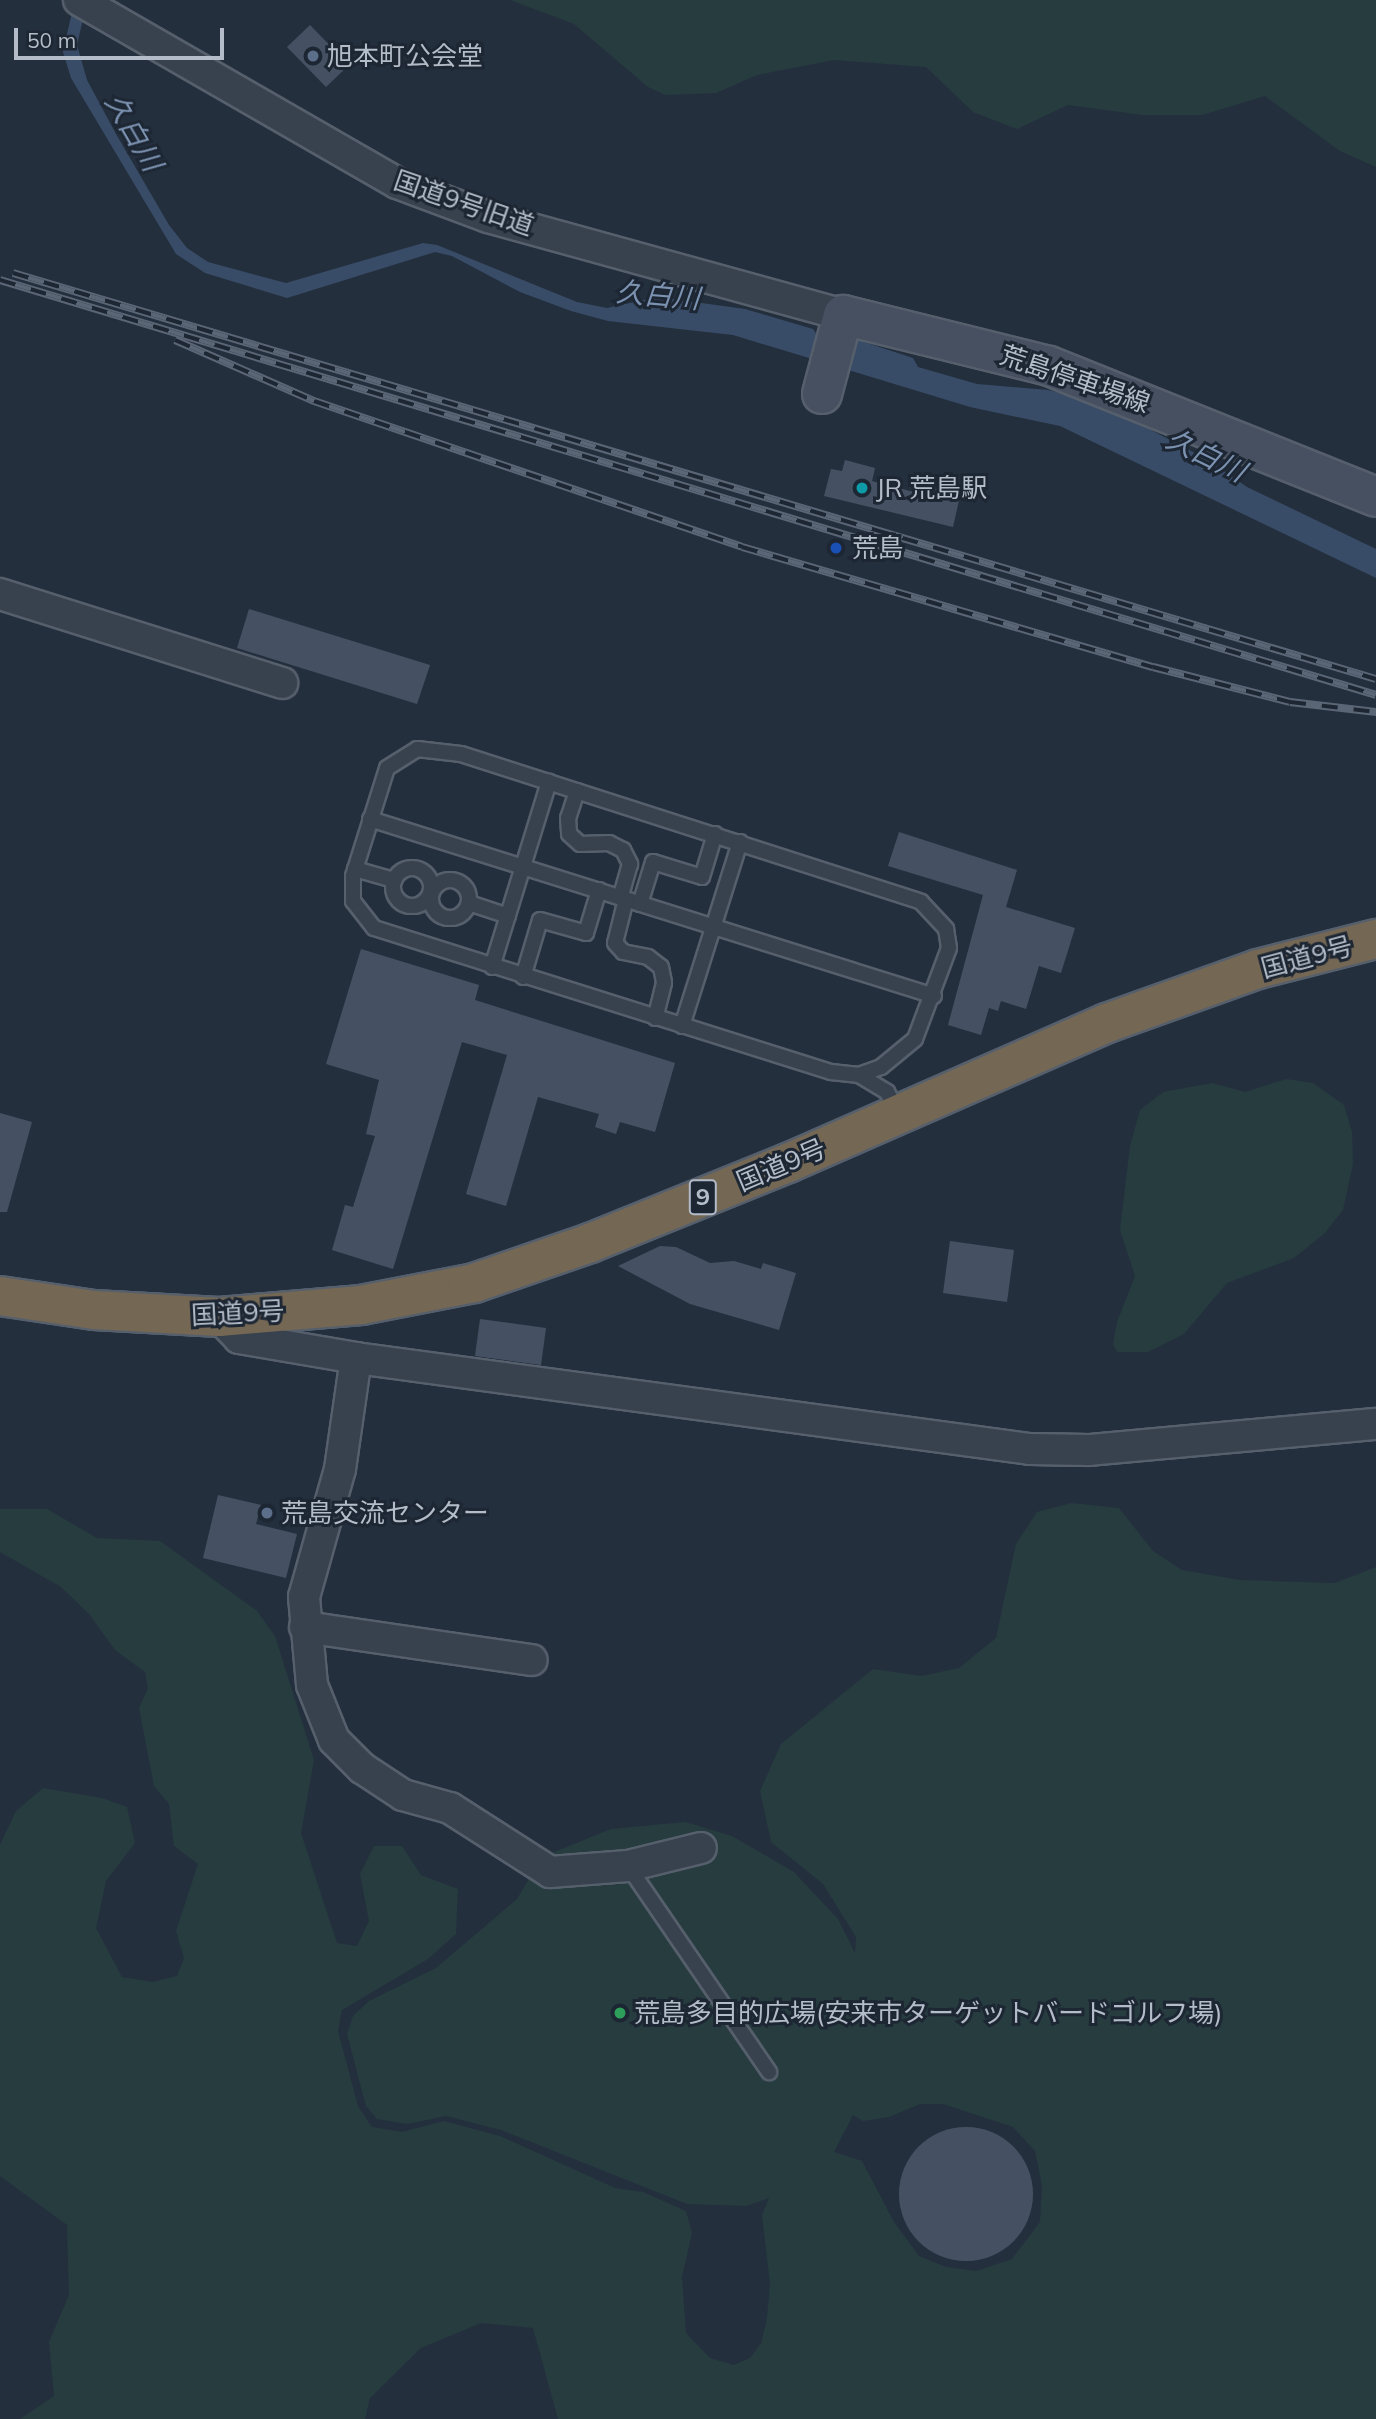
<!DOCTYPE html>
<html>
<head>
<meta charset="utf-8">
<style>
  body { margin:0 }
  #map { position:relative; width:1376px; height:2419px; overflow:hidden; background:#242f3e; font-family:Mulish,"Noto Sans JP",sans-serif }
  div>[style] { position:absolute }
  .green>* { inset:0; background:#263c3f }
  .water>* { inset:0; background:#394c67 }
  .building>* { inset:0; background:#455162 }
  .round { border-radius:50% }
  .roads { filter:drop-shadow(2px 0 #565f6c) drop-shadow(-2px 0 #565f6c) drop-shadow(0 2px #565f6c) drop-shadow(0 -2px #565f6c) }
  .lane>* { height:14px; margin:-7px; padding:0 7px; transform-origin:7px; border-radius:7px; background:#38414e }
  .lane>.ring { margin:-7px; padding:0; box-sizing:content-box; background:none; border:14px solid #38414e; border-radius:50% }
  .street>* { height:30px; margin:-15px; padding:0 15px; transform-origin:15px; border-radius:15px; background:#38414e }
  .secondary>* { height:38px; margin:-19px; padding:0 19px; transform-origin:19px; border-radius:19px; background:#465061 }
  .highway>* { height:38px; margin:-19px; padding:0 19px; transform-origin:19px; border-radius:19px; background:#746855 }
  .rail>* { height:8px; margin-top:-4px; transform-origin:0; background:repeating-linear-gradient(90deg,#1d2633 0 16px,#5a6575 0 32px); box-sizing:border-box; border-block:2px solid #5a6575 }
  .dots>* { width:19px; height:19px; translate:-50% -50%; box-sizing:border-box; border:4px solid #1d2633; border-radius:50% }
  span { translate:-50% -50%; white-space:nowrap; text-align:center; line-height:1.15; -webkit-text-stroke:6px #1d2633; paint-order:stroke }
  .shield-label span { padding:2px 5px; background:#1d2633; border:2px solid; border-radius:5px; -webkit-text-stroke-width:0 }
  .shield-label { font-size:24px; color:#b4bcc9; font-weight:700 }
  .poi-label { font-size:26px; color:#b4bcc9 }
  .left { translate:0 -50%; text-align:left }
  .street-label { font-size:26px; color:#b4bcc9 }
  .water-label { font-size:28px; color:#7c92b1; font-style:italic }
  .scale { position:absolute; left:14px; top:28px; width:210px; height:32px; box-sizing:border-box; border:4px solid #b4bcc9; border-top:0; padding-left:9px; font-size:21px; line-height:24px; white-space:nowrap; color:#b4bcc9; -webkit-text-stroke:5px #1d2633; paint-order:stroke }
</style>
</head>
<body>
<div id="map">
  <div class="green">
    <i style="clip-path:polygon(510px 0,1376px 0,1376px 167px,1340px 151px,1265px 96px,1202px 115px,1142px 115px,1068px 105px,1017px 129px,973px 112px,926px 67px,834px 60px,757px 75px,716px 93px,665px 95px,648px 87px,574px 24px)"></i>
    <i style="clip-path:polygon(1286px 1079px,1313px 1083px,1344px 1105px,1352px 1132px,1353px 1164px,1343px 1210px,1325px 1233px,1294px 1258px,1227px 1283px,1184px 1334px,1148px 1352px,1117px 1352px,1113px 1344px,1117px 1322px,1135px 1276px,1120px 1230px,1130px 1146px,1140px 1110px,1163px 1092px,1212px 1083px,1245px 1092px)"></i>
    <i style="clip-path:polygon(evenodd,1071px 1503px,1119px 1508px,1153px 1551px,1182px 1570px,1240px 1580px,1335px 1583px,1376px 1567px,1376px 2419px,558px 2419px,533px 2328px,481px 2323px,421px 2348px,370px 2398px,365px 2419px,20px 2419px,54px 2396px,49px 2342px,69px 2295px,67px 2225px,0 2176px,0 1845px,16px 1811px,43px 1788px,102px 1798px,127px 1807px,135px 1843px,106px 1881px,96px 1928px,122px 1977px,153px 1982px,177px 1976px,184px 1958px,176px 1931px,198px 1864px,174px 1846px,169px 1804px,154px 1786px,139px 1708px,148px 1688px,145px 1672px,115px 1650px,89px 1614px,61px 1587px,0 1552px,0 1509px,47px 1509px,97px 1538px,160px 1541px,257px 1611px,275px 1636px,314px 1760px,301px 1833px,337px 1943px,357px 1946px,369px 1921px,360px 1874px,374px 1846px,402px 1846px,421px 1875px,458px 1889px,456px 1934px,428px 1959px,342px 2010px,338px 2031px,358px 2106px,372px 2127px,402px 2132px,444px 2121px,500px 2136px,615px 2188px,643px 2192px,686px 2211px,692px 2233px,682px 2277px,686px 2333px,710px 2358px,734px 2365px,750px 2358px,761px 2343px,767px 2318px,770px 2284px,762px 2215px,769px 2198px,746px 2206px,687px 2204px,501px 2130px,446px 2116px,407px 2124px,377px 2119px,366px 2106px,347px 2034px,353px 2016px,369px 2001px,436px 1968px,517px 1899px,542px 1857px,611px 1829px,685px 1822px,732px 1836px,794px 1872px,838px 1919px,855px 1953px,856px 1937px,823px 1884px,771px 1842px,760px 1791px,781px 1744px,873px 1669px,921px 1676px,959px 1668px,996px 1638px,1016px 1544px,1037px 1512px,1071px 1503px,920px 2104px,943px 2104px,1013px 2127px,1035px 2151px,1042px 2186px,1040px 2222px,1012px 2259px,976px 2271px,946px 2267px,919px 2256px,894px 2222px,862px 2161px,834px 2152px,853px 2115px,863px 2121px,889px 2117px,920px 2104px)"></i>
  </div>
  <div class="water">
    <i style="clip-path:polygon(72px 12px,83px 19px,77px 45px,87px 80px,116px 134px,169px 225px,187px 248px,208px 262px,286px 283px,423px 243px,437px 245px,577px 302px,607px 308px,658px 297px,745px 309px,813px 329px,817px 335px,861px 341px,913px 358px,918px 367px,977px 384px,1048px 390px,1096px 401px,1206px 459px,1247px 487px,1376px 549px,1376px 578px,1060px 426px,970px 407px,733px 335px,608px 321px,571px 311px,520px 292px,452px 256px,435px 252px,287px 298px,205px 273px,176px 254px,71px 78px,63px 52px)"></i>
  </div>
  <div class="building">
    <i style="clip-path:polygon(310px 25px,349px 65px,326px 87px,287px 47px)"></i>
    <i style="clip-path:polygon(845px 460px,875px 468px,872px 481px,925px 495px,927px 487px,960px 496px,953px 527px,824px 496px,831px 469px,842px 471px)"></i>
    <i style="clip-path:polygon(249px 609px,430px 665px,417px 704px,237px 648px)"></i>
    <i style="clip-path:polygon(899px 832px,1017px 870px,1006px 907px,1075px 928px,1061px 973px,1039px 966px,1026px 1009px,1001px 1001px,998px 1011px,989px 1008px,981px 1035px,948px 1025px,983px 895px,888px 866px)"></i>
    <i style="clip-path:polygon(361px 949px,479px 985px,475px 1000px,675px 1063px,655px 1132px,620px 1122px,616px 1134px,595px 1127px,599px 1114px,538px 1097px,506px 1206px,466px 1194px,507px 1055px,462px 1042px,393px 1269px,332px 1250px,345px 1205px,353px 1207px,375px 1136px,366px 1134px,379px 1080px,326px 1064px)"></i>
    <i style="clip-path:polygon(0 1113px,32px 1122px,7px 1212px,0 1212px)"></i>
    <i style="clip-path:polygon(950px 1241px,1014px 1250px,1007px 1302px,943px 1293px)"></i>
    <i style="clip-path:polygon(660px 1246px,676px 1247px,710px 1263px,734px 1261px,761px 1269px,763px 1263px,796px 1273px,779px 1330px,690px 1304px,618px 1266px)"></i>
    <i style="clip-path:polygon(480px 1319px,546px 1328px,541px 1365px,475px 1356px)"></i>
    <i style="clip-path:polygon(218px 1495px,261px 1505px,256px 1524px,297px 1534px,286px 1578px,203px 1558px)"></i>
    <i class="round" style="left:899px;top:2127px;width:134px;height:134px"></i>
  </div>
  <div class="roads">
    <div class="lane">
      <i style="left:417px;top:749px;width:44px;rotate:6.5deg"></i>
      <i style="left:461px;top:754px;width:483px;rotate:17.8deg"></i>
      <i style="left:921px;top:902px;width:37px;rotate:47deg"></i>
      <i style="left:946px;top:929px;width:19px;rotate:81deg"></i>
      <i style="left:949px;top:948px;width:97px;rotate:110.5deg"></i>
      <i style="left:915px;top:1039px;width:44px;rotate:140.5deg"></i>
      <i style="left:881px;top:1067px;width:23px;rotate:160deg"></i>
      <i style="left:859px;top:1075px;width:28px;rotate:-174deg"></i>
      <i style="left:831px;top:1072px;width:479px;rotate:-162.5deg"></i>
      <i style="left:374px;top:928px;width:34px;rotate:-128deg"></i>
      <i style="left:353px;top:901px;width:25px;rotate:-90deg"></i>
      <i style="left:353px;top:876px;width:113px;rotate:-72.5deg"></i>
      <i style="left:387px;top:768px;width:36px;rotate:-32deg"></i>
      <i style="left:577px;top:791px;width:28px;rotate:108deg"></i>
      <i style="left:568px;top:818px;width:16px;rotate:86deg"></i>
      <i style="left:569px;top:834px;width:15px;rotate:42deg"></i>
      <i style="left:580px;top:844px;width:29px;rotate:-2deg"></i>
      <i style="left:609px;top:843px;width:16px;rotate:27deg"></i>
      <i style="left:623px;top:850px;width:16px;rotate:63deg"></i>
      <i style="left:630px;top:864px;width:35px;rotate:106deg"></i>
      <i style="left:370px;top:819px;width:591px;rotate:17.42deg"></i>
      <i class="ring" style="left:393px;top:868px;width:24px;height:24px"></i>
      <i style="left:355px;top:869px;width:41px;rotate:15.8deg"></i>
      <i class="ring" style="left:431px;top:880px;width:24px;height:24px"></i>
      <i style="left:626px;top:899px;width:45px;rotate:104deg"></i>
      <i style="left:615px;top:943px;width:12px;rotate:48deg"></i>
      <i style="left:623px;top:952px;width:25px;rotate:11deg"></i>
      <i style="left:648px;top:957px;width:16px;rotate:38deg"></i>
      <i style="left:661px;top:967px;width:16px;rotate:79deg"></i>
      <i style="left:664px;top:983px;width:36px;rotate:104deg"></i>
      <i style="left:469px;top:903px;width:41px;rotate:18.4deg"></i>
      <i style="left:640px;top:904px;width:44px;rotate:-72.8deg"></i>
      <i style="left:653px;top:862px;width:51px;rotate:17deg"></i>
      <i style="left:702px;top:877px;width:45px;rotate:-73.2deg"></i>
      <i style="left:492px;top:967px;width:194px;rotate:-72.9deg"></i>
      <i style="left:523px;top:977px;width:59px;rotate:-73.4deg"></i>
      <i style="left:540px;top:920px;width:48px;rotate:15.8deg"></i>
      <i style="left:586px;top:933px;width:45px;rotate:-73.2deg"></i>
      <i style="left:682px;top:1026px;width:193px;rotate:-72.5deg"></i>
      <i style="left:859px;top:1075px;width:33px;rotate:31deg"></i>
      <i style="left:887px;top:1092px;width:25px;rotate:61deg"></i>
      <i style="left:628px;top:1866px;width:250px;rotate:55.6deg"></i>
    </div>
    <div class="street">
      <i style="left:79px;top:0;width:367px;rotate:29.9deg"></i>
      <i style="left:397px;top:183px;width:97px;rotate:20.5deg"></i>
      <i style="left:488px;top:217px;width:368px;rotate:15.4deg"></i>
      <i style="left:0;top:594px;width:296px;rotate:17.5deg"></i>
      <i style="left:219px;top:1317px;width:29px;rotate:46deg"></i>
      <i style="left:239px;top:1338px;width:119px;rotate:9.7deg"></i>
      <i style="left:356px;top:1358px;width:680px;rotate:7.69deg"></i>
      <i style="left:1030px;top:1449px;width:59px;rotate:1deg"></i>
      <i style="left:1089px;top:1450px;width:288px;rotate:-5.2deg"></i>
      <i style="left:356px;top:1358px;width:112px;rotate:98.2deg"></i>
      <i style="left:340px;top:1469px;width:133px;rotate:105.7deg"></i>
      <i style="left:304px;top:1597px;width:88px;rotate:84.8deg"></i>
      <i style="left:312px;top:1685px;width:59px;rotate:68.2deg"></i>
      <i style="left:334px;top:1740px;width:40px;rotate:45deg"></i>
      <i style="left:362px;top:1768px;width:49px;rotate:33.4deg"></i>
      <i style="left:403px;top:1795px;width:49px;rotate:15.5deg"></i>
      <i style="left:450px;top:1808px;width:119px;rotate:32.6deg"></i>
      <i style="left:550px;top:1872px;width:78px;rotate:-4.4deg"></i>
      <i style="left:628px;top:1866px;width:75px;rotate:-13.9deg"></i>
      <i style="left:305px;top:1627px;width:229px;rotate:8.3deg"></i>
    </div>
    <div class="secondary">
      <i style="left:822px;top:394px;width:82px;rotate:-75.1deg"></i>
      <i style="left:843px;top:315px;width:212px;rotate:13.9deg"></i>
      <i style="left:1049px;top:366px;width:352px;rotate:21.8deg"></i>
    </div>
    <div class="highway">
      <i style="left:0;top:1296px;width:95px;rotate:8.5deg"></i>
      <i style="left:94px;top:1310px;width:125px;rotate:3.2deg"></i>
      <i style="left:219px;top:1317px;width:143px;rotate:-4.8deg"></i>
      <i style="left:361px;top:1305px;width:115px;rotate:-11deg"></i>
      <i style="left:474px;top:1283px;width:123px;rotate:-19deg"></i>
      <i style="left:590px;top:1243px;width:214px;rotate:-22deg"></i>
      <i style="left:788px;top:1163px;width:348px;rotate:-23.7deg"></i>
      <i style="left:1107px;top:1023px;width:160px;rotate:-19.7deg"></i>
      <i style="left:1258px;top:969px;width:122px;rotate:-14.3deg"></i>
    </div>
  </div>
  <div class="rail">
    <i style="left:13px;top:273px;width:1422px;rotate:16.59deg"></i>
    <i style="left:0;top:280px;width:1437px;rotate:16.78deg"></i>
    <i style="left:175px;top:340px;width:152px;rotate:23.7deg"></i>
    <i style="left:314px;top:401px;width:452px;rotate:18.8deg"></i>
    <i style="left:742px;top:547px;width:428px;rotate:16.3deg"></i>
    <i style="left:1153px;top:667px;width:141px;rotate:14.3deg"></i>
    <i style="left:1290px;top:702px;width:87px;rotate:6.6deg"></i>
  </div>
  <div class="dots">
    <i style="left:313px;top:56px;background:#5c6f8a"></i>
    <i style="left:862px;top:488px;background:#0f9aa8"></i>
    <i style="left:836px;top:548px;background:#1a4fb4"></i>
    <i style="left:267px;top:1513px;background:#5c6f8a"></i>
    <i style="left:620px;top:2013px;background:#2e9e5b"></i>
  </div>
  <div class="shield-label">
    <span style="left:703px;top:1197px">9</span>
  </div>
  <div class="poi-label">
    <span class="left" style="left:327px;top:56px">旭本町公会堂</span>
    <span class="left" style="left:876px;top:488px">JR 荒島駅</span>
    <span class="left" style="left:852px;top:548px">荒島</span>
    <span class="left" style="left:281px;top:1513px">荒島交流センター</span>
    <span class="left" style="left:634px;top:2013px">荒島多目的広場(安来市ターゲットバードゴルフ場)</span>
  </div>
  <div class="street-label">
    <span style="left:464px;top:203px;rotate:19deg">国道9号旧道</span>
    <span style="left:1075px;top:379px;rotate:19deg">荒島停車場線</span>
    <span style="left:1307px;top:957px;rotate:-15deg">国道9号</span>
    <span style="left:781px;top:1165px;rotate:-23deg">国道9号</span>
    <span style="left:238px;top:1313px;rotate:-3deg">国道9号</span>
  </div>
  <div class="water-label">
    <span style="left:134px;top:132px;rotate:60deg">久白川</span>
    <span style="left:658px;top:295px;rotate:5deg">久白川</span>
    <span style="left:1206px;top:455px;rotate:26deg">久白川</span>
  </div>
  <div class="scale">50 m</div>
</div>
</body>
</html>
